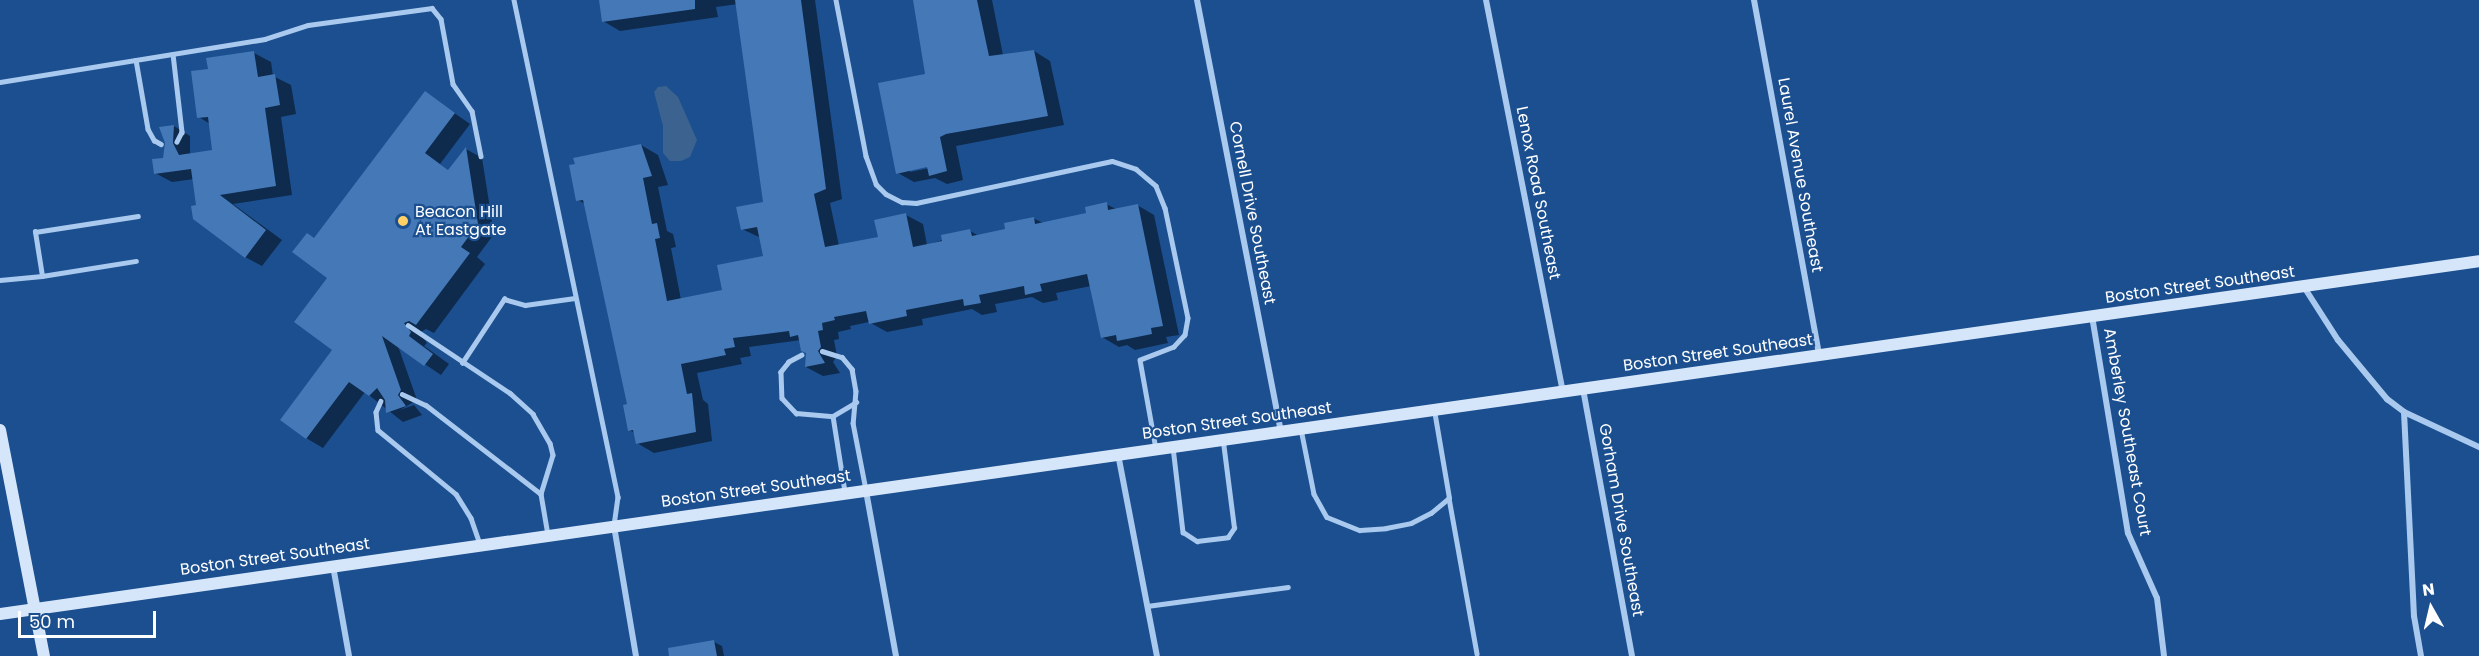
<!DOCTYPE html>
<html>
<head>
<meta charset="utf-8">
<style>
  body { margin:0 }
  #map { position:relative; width:2479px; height:656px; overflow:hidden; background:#1b4f8f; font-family:Poppins,sans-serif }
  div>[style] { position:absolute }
  .water>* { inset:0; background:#3c6290 }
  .shadow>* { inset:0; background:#0007 }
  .building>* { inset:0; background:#4478b7 }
  .lane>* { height:4.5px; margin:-2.25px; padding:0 2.25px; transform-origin:2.25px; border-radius:2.25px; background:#a9c9ee }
  .street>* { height:6px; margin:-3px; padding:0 3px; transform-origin:3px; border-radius:3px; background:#a9c9ee }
  .secondary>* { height:12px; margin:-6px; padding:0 6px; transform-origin:6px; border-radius:6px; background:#d6e6fa }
  .dots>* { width:16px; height:16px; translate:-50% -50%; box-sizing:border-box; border:3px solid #1b4f8f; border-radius:50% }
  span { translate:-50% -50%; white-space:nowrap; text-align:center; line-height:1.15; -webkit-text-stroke:4.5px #1b4f8f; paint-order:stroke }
  .street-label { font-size:16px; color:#fff }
  .poi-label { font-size:16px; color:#fff }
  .left { translate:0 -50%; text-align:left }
  .north { position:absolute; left:2401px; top:578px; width:60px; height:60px; -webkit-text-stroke:4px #1b4f8f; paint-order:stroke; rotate:352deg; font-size:16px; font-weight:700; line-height:24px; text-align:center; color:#fff }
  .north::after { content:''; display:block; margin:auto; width:21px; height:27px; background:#fff; clip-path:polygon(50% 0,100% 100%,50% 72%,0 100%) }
  .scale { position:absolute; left:18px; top:611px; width:138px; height:27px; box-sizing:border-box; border:3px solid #fff; border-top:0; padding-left:8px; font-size:18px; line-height:21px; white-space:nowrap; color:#fff; -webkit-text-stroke:4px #1b4f8f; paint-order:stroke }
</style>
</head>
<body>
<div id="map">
  <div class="water">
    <i style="clip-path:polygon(666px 86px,678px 97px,697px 140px,690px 157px,681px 161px,670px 161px,663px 153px,663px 126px,654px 92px,658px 87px)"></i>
  </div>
  <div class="shadow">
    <i style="clip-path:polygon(600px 0,815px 0,842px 199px,830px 203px,839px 246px,879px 238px,906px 215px,923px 224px,927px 245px,970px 231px,979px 236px,1007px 230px,1033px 218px,1043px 223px,1088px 214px,1106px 204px,1116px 209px,1137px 205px,1154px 215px,1179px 335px,1166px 337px,1168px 343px,1135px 350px,1127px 345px,1119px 347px,1102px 337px,1091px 286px,1056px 293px,1058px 300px,1043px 303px,1032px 297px,995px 304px,997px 312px,982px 315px,972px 309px,922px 319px,923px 325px,887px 332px,869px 322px,850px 326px,851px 329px,838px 332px,839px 339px,834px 340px,837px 356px,833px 362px,840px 373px,823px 376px,806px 367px,808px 353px,801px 340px,749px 347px,751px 356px,740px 358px,742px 364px,697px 373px,703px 400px,708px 404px,712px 441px,654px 453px,637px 443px,635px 433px,629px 430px,629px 406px,585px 204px,578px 200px,641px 145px,658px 155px,668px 185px,658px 187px,667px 231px,673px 234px,676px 247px,671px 248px,681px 300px,724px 292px,765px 257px,761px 238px,742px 229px,764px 203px,738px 4px,716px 7px,718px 17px,620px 31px,603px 21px)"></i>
    <i style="clip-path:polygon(evenodd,914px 0,992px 0,1003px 55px,1034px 51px,1050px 61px,1064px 125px,956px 146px,963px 180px,947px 184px,935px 178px,914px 182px,898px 173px,927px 75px,914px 0,934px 164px,935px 167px,910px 172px,910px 169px,934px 164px)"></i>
    <i style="clip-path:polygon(254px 53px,271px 62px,273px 76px,291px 85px,296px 114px,281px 117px,292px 195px,233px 204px,282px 240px,262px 266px,245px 257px,198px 206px,194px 179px,172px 182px,155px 173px,164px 159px,167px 144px,161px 128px,174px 126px,190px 136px,190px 155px,214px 151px,210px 124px,199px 117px,210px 70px)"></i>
    <i style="clip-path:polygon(426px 93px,470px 124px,440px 164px,449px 171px,466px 149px,482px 158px,494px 234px,477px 257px,485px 264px,434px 333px,426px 329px,419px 333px,427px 343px,424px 346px,449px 364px,441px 375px,398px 346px,417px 400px,400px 410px,414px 405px,422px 415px,403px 422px,365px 392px,323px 448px,306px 438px,334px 350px,329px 278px,315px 240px)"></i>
    <i style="clip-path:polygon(714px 642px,722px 646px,724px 656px,690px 656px)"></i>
  </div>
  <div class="building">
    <i style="clip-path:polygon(599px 0,695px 0,695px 9px,602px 22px)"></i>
    <i style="clip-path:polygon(735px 0,801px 0,826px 189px,814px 194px,825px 247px,878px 237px,874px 220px,906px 213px,913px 247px,942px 241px,941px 235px,970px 229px,972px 236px,1005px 229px,1004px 223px,1034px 217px,1035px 224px,1086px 213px,1085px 207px,1107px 202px,1108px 210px,1138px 204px,1163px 326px,1151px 328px,1152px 334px,1117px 341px,1116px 335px,1101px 338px,1087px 274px,1040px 284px,1042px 291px,1025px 295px,1024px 286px,979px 295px,981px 303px,964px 306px,963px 299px,906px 310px,907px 316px,869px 324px,866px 311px,834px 317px,835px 320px,822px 323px,823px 330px,818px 331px,821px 347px,818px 351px,825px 363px,805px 367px,806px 353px,801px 351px,798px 335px,790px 337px,789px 331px,733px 338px,735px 347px,724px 349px,726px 355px,681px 364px,687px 394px,692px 393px,696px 432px,636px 444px,633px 430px,628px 431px,623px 405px,627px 404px,583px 200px,576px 201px,569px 165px,575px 164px,573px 158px,641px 144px,652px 176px,643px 178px,652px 224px,657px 223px,660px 238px,655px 239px,667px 301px,722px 290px,717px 265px,763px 256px,757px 227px,741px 230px,736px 207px,763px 202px)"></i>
    <i style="clip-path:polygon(913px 0,977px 0,989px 56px,1034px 50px,1048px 116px,946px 134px,940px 137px,947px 171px,929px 176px,927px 167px,896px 174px,878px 83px,925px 74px)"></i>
    <i style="clip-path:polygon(254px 51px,258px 77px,275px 74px,280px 105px,265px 108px,276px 186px,220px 195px,266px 230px,245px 258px,193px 219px,191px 206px,196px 205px,191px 169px,154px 174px,152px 159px,163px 158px,165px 143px,159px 127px,174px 125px,173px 143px,179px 155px,212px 150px,208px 117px,197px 118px,191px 71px,208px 69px,206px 58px)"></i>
    <i style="clip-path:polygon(425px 91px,455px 113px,425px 153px,448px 170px,466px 147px,478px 224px,461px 247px,470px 253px,416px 325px,409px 321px,404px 323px,411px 332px,409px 336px,433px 354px,424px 366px,382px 336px,401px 390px,398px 395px,406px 406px,386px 413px,385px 400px,377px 388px,369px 396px,349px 382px,306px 439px,280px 420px,332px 350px,294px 322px,327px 278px,292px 252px,307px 233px,314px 238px)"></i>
    <i style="clip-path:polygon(714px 640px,717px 656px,669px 656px,668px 648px)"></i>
  </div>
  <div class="lane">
    <i style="left:514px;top:0;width:508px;rotate:78.18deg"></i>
    <i style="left:618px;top:497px;width:28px;rotate:98deg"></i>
    <i style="left:836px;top:0;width:159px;rotate:79.1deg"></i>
    <i style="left:866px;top:156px;width:30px;rotate:70deg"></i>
    <i style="left:876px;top:184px;width:14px;rotate:45deg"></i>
    <i style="left:886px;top:194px;width:18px;rotate:27deg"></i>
    <i style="left:902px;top:202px;width:14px;rotate:4deg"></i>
    <i style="left:916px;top:203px;width:200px;rotate:-12.1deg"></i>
    <i style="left:1112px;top:161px;width:25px;rotate:18deg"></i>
    <i style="left:1136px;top:169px;width:26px;rotate:40deg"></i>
    <i style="left:1156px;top:186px;width:24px;rotate:68deg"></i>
    <i style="left:1165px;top:208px;width:112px;rotate:78.2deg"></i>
    <i style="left:1188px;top:318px;width:17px;rotate:100deg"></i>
    <i style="left:1185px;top:335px;width:16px;rotate:133deg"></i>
    <i style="left:1174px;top:347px;width:36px;rotate:159deg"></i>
    <i style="left:1140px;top:360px;width:90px;rotate:79.8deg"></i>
    <i style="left:173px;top:54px;width:79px;rotate:83.4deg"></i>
    <i style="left:182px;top:132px;width:11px;rotate:117deg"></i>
    <i style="left:136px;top:60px;width:70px;rotate:80.1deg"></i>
    <i style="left:148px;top:129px;width:13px;rotate:61deg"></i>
    <i style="left:154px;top:140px;width:8px;rotate:30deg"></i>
    <i style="left:0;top:82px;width:268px;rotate:-9.2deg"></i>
    <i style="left:265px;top:39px;width:45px;rotate:-18deg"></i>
    <i style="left:308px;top:25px;width:125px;rotate:-7.8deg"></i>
    <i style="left:432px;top:8px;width:14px;rotate:51deg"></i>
    <i style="left:441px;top:19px;width:66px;rotate:79.5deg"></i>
    <i style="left:453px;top:84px;width:33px;rotate:55deg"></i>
    <i style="left:472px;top:111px;width:46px;rotate:78.7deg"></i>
    <i style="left:42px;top:276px;width:95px;rotate:-9.1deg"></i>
    <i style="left:0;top:280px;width:42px;rotate:-5.4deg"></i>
    <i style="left:42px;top:276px;width:45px;rotate:-99deg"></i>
    <i style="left:35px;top:232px;width:104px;rotate:-8.8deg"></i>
    <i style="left:408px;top:325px;width:123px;rotate:33.7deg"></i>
    <i style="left:510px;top:393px;width:31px;rotate:42deg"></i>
    <i style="left:533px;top:414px;width:34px;rotate:60deg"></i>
    <i style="left:550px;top:443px;width:12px;rotate:76deg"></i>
    <i style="left:553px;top:455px;width:41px;rotate:107.1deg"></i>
    <i style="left:822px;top:351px;width:21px;rotate:17deg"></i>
    <i style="left:842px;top:357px;width:16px;rotate:50deg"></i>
    <i style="left:852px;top:369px;width:22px;rotate:80deg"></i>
    <i style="left:856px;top:391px;width:32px;rotate:95deg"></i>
    <i style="left:853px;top:423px;width:68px;rotate:79deg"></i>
    <i style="left:802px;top:355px;width:15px;rotate:152deg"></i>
    <i style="left:789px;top:362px;width:13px;rotate:129deg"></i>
    <i style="left:781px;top:372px;width:26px;rotate:88deg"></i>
    <i style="left:782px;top:398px;width:21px;rotate:47deg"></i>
    <i style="left:796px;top:413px;width:37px;rotate:5deg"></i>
    <i style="left:833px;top:416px;width:77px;rotate:81deg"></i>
    <i style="left:462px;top:363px;width:77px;rotate:-56.7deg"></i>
    <i style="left:504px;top:299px;width:22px;rotate:16deg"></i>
    <i style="left:525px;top:305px;width:50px;rotate:-8deg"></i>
    <i style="left:402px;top:394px;width:26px;rotate:25deg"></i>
    <i style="left:426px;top:405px;width:145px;rotate:37.7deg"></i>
    <i style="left:541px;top:494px;width:42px;rotate:80.3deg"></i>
    <i style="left:381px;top:401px;width:12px;rotate:114deg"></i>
    <i style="left:376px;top:412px;width:18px;rotate:84deg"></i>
    <i style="left:378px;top:430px;width:101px;rotate:39.4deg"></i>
    <i style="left:456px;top:494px;width:28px;rotate:58deg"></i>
    <i style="left:471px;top:518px;width:28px;rotate:71deg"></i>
    <i style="left:833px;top:416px;width:27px;rotate:-31deg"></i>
    <i style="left:1301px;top:429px;width:66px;rotate:78.7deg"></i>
    <i style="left:1314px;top:494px;width:26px;rotate:61deg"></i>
    <i style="left:1327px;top:517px;width:35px;rotate:22deg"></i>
    <i style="left:1360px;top:530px;width:26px;rotate:-4deg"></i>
    <i style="left:1386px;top:528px;width:25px;rotate:-11deg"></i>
    <i style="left:1411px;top:523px;width:22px;rotate:-27deg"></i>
    <i style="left:1431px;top:513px;width:23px;rotate:-40deg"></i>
    <i style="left:1449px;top:498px;width:89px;rotate:-99.7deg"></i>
    <i style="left:1173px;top:447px;width:86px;rotate:83.3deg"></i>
    <i style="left:1183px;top:532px;width:17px;rotate:33deg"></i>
    <i style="left:1197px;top:541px;width:31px;rotate:-7deg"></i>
    <i style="left:1228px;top:537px;width:11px;rotate:-56deg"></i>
    <i style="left:1234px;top:528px;width:87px;rotate:-97.3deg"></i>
    <i style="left:1449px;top:498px;width:158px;rotate:79.8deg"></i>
    <i style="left:1147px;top:606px;width:142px;rotate:-7.7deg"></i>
  </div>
  <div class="street">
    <i style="left:1197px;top:0;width:440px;rotate:79deg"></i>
    <i style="left:1486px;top:0;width:399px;rotate:78.9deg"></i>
    <i style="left:1754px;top:0;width:361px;rotate:79.6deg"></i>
    <i style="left:2304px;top:287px;width:63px;rotate:57.3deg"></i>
    <i style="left:2338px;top:340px;width:77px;rotate:50.3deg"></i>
    <i style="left:2387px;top:399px;width:21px;rotate:37deg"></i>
    <i style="left:2404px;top:412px;width:83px;rotate:25deg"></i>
    <i style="left:2092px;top:316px;width:220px;rotate:80.6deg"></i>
    <i style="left:2128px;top:533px;width:71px;rotate:66deg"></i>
    <i style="left:2157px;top:598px;width:58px;rotate:83.1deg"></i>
    <i style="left:1583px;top:389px;width:271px;rotate:79.6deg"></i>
    <i style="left:2404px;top:412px;width:204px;rotate:87.2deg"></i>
    <i style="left:2414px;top:616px;width:41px;rotate:80.1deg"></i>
    <i style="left:1118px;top:454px;width:206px;rotate:79.1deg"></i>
    <i style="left:866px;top:491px;width:168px;rotate:79.7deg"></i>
    <i style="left:614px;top:526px;width:132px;rotate:80.4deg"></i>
    <i style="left:333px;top:566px;width:91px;rotate:79.9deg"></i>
  </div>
  <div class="secondary">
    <i style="left:0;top:430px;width:230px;rotate:79deg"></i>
    <i style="left:0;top:614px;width:2504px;rotate:-8.1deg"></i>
  </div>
  <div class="dots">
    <i style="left:403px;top:221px;background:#ffd166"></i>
  </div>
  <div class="street-label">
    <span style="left:1800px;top:175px;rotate:80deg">Laurel Avenue Southeast</span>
    <span style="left:1538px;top:193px;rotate:79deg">Lenox Road Southeast</span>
    <span style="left:1252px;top:213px;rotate:79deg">Cornell Drive Southeast</span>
    <span style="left:2200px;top:285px;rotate:-8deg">Boston Street Southeast</span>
    <span style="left:1718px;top:353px;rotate:-8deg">Boston Street Southeast</span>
    <span style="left:1237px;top:421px;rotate:-8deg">Boston Street Southeast</span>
    <span style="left:2127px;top:432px;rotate:80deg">Amberley Southeast Court</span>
    <span style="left:756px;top:489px;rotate:-8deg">Boston Street Southeast</span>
    <span style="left:1621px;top:520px;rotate:80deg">Gorham Drive Southeast</span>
    <span style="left:275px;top:557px;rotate:-8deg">Boston Street Southeast</span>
  </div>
  <div class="poi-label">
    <span class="left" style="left:415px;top:221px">Beacon Hill<br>At Eastgate</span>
  </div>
  <div class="north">N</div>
  <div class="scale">50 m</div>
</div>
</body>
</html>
